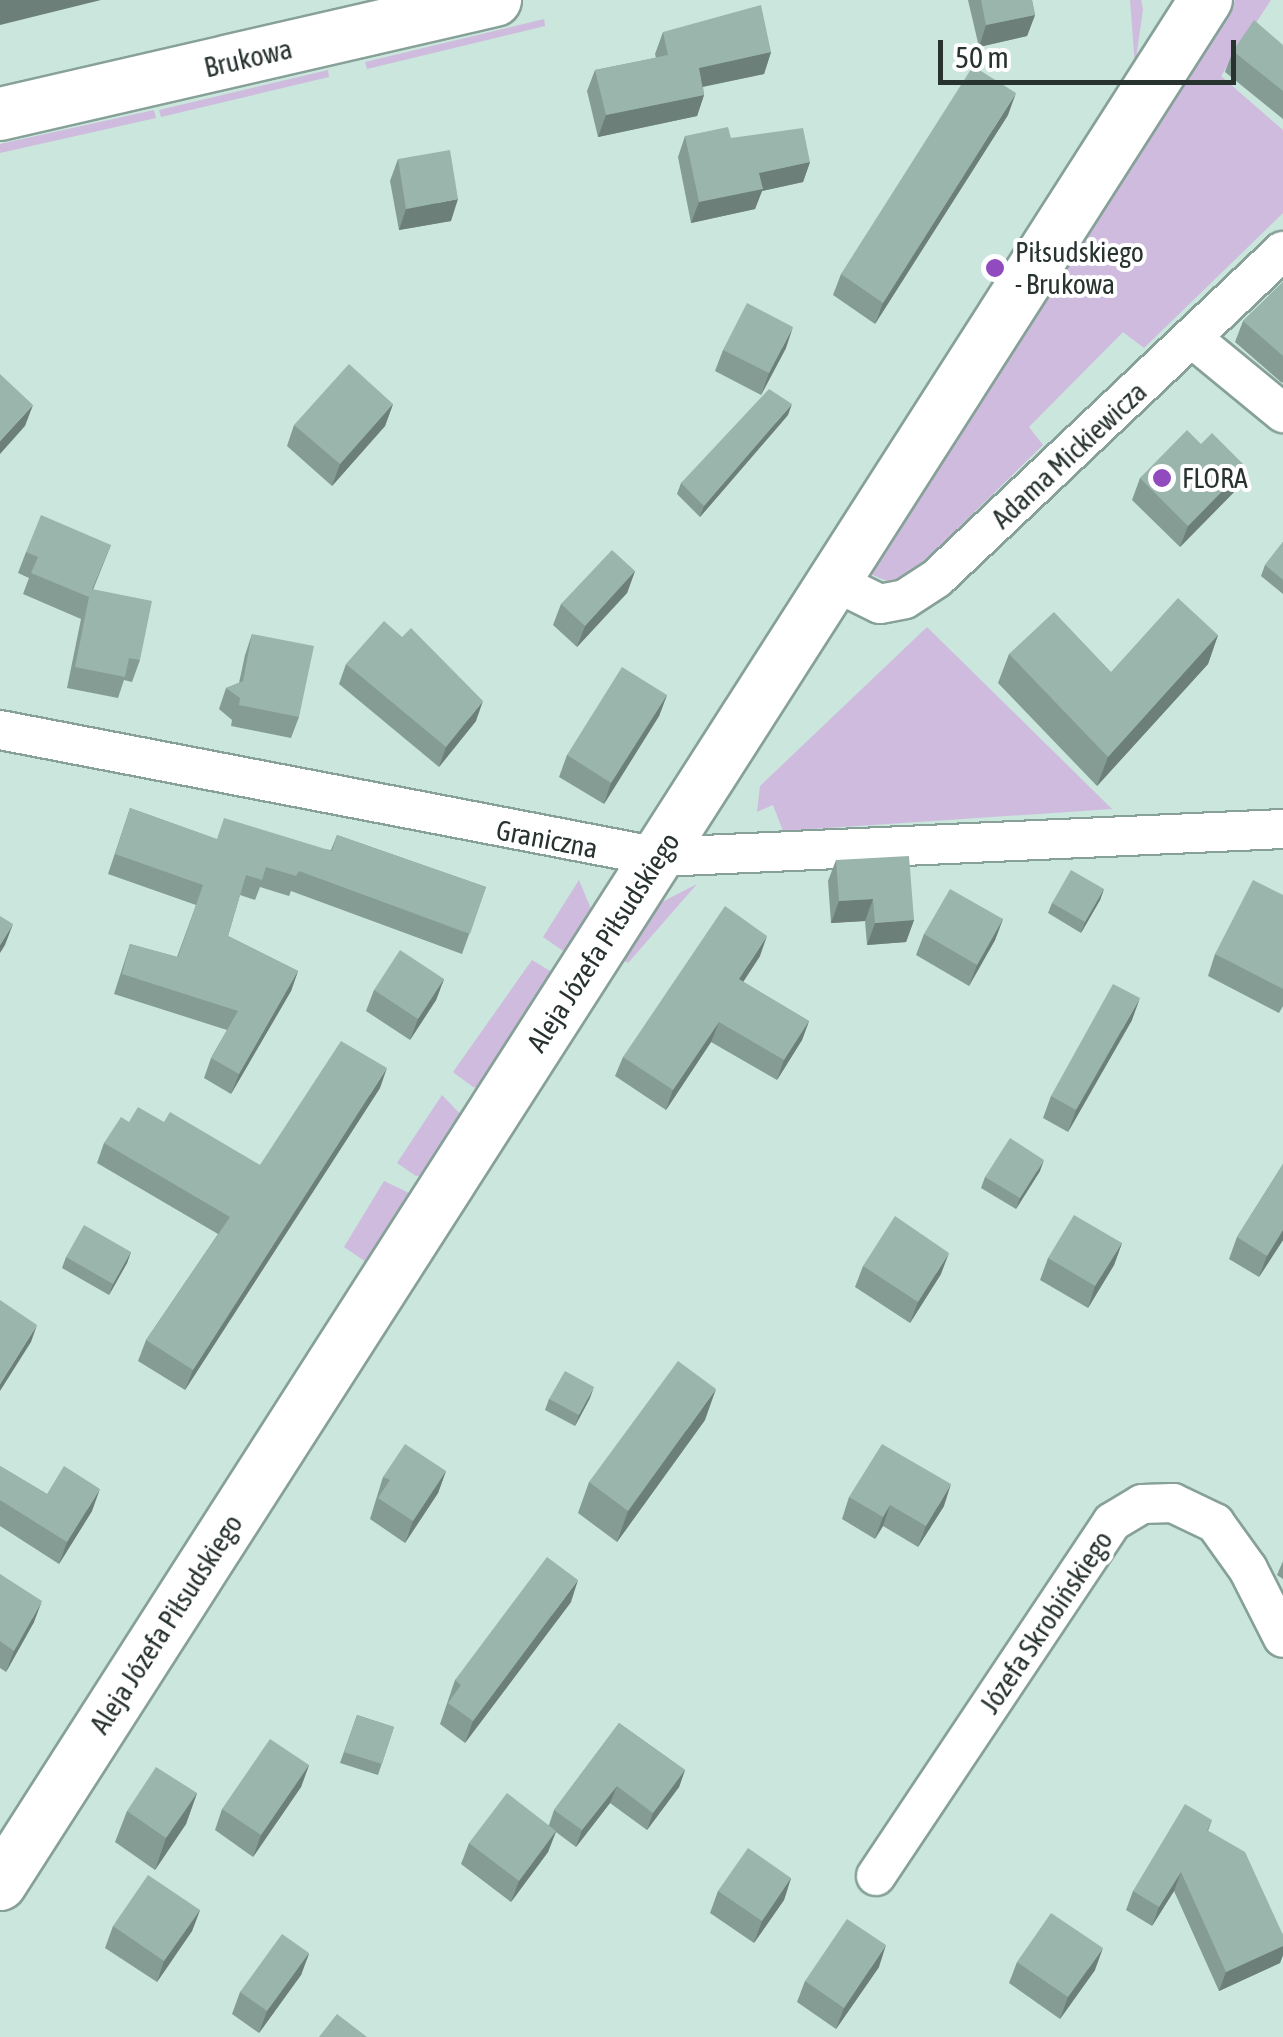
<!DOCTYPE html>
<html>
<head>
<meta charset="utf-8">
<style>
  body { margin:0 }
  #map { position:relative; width:1283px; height:2037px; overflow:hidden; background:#cae6dd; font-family:"Asap Condensed",sans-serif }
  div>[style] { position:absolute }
  .green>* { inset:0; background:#cfbbde }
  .roads { filter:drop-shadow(2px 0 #87a199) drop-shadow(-2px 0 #87a199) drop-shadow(0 2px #87a199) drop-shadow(0 -2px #87a199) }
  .street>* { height:38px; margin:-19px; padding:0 19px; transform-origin:19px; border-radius:19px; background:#fff }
  .secondary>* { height:52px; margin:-26px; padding:0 26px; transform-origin:26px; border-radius:26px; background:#fff }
  .wall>* { inset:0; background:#849c94 }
  .shaded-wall>* { inset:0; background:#6c7f78 }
  .building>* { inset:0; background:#9ab5ac }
  .dots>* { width:28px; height:28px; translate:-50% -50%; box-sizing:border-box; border:5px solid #fff; border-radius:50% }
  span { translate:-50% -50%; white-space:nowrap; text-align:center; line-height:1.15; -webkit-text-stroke:8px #fff; paint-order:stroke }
  .street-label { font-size:28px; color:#28332f }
  .poi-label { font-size:28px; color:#28332f }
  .left { translate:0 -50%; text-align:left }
  .scale { position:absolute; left:938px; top:40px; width:298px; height:45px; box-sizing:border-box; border:5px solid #28332f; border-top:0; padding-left:12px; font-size:30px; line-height:35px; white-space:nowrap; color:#28332f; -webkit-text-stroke:8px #fff; paint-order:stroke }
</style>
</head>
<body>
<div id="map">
  <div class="green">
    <i style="clip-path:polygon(1130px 0,1141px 0,1143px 9px,1135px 66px)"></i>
    <i style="clip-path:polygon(1235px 0,1271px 0,1221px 76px,1283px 130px,1283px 213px,1144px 348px,1123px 332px,1029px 427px,1043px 445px,899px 586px,863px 571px)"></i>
    <i style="clip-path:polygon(544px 19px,545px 26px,367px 69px,365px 62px)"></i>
    <i style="clip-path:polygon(328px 70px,329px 77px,161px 117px,159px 110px)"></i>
    <i style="clip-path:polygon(154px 110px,156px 118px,0 153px,0 144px)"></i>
    <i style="clip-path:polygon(927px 627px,1112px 809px,783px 831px,773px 805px,757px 812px,760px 786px)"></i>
    <i style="clip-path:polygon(579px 880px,591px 909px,569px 955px,543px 937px)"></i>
    <i style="clip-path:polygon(697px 884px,628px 963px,621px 959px,660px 903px)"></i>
    <i style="clip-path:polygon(532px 960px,555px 974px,479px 1088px,473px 1087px,453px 1072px)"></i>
    <i style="clip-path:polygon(442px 1095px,462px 1116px,428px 1175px,416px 1176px,397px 1163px)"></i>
    <i style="clip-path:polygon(384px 1181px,409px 1193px,410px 1203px,366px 1262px,344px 1247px)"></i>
  </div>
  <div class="roads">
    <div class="street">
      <i style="left:1193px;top:339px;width:117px;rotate:39.4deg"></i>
      <i style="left:833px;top:581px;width:52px;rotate:26.1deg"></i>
      <i style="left:880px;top:604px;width:25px;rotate:-11deg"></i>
      <i style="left:905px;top:599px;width:38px;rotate:-33deg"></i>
      <i style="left:937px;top:578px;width:476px;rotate:-43.4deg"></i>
      <i style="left:0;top:730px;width:671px;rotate:10.91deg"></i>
      <i style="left:659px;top:857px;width:625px;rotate:-2.57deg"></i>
      <i style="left:876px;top:1876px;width:425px;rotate:-56.3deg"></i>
      <i style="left:1112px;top:1522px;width:35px;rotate:-31deg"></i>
      <i style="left:1142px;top:1504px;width:31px;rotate:-2deg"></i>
      <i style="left:1173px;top:1503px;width:47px;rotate:25.5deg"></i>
      <i style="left:1215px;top:1523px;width:57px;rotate:54.3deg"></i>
      <i style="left:1248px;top:1569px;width:77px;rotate:63.1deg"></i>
    </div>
    <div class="secondary">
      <i style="left:0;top:114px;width:508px;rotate:-12.97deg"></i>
      <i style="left:0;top:1884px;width:2237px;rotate:-57.38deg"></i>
    </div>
  </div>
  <div class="wall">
    <i style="clip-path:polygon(968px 0,1032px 0,1035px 15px,1027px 36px,979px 47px)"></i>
    <i style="clip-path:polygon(663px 32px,771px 52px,764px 74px,703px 87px,704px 95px,697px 116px,598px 137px,587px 91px,595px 70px,656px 58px,655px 54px)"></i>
    <i style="clip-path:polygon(1283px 45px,1283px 119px,1225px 72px,1233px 51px)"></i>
    <i style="clip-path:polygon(1008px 115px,875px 324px,833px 295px,841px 274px)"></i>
    <i style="clip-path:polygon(685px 136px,731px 138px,810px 162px,803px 182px,762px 191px,755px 209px,691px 223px,678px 157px)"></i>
    <i style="clip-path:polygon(398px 159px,451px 221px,399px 230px,390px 181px)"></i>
    <i style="clip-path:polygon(1283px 282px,1283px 382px,1282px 383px,1235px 342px,1243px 321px)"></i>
    <i style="clip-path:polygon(786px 348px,761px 395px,715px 371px,723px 350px)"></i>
    <i style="clip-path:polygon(393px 404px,385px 426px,332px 486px,287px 446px,294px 425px)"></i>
    <i style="clip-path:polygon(788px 415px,700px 517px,677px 494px,681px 483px)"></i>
    <i style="clip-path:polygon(1201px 444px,1246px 467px,1238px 488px,1180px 547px,1132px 500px,1140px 478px)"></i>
    <i style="clip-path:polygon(1283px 542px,1283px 594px,1261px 576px,1265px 565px)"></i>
    <i style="clip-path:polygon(111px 545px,93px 590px,140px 660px,132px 682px,124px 680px,118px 698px,67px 688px,81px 619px,23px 594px,29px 578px,18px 573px,26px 552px)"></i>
    <i style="clip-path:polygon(635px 571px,627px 593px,577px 647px,553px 625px,561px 604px)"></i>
    <i style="clip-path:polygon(252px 634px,299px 717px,291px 738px,231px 726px,232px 720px,219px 709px,226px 688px,239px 683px,245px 655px)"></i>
    <i style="clip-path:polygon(1218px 635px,1208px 664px,1097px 786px,998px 683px,1009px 654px,1111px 672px)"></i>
    <i style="clip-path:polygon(346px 664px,476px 721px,439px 767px,339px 684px)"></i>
    <i style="clip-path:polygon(667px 695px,659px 716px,604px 804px,559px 777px,567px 755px)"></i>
    <i style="clip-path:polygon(130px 808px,216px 839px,331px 850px,337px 835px,486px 887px,462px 954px,291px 891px,289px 896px,260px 887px,255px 900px,240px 895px,228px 936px,298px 971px,291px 991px,231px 1094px,204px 1078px,211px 1058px,227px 1030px,114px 994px,130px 944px,177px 957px,196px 905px,108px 874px)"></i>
    <i style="clip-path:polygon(836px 860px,914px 920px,906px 942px,867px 945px,865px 921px,831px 923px,828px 881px)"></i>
    <i style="clip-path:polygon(1104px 889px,1100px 900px,1081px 933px,1048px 913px,1052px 903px)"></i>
    <i style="clip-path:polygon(1283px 895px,1283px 1006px,1279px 1013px,1208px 976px,1215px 954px)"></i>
    <i style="clip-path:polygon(1003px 919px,995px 940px,969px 986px,916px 955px,924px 934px)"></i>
    <i style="clip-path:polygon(760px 956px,743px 982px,809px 1021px,802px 1040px,777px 1080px,711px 1042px,666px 1110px,615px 1076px,623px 1057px)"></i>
    <i style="clip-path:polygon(444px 979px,436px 1000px,410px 1040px,366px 1011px,374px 990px)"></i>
    <i style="clip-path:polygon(1132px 1020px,1068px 1132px,1043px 1118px,1051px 1096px)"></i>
    <i style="clip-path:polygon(380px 1088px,185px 1390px,138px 1361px,146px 1340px,218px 1234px,97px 1163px,104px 1143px,129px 1122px,164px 1122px,260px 1165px)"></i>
    <i style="clip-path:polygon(1283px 1164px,1283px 1240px,1259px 1277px,1229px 1259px,1237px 1237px)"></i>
    <i style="clip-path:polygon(1040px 1171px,1016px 1209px,981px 1188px,985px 1177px)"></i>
    <i style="clip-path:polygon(1122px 1243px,1114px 1265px,1088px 1308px,1040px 1280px,1048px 1258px)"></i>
    <i style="clip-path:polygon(131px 1252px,127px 1263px,109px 1295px,62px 1268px,66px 1257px)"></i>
    <i style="clip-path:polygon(863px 1266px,941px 1274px,910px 1323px,855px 1287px)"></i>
    <i style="clip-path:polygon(590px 1398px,575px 1426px,545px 1410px,549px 1399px)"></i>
    <i style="clip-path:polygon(705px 1420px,617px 1542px,578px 1513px,589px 1482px)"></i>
    <i style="clip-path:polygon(0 1466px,47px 1494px,92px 1511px,59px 1564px,0 1526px)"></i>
    <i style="clip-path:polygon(446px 1471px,438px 1493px,405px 1543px,370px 1519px,383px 1477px)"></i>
    <i style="clip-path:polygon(849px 1497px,944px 1506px,918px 1547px,883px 1526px,875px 1539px,842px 1519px)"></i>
    <i style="clip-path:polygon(1283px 1561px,1283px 1579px,1277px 1575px)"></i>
    <i style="clip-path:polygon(0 1574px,34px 1622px,6px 1672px,0 1668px)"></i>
    <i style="clip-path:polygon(571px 1602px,465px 1743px,440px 1724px,455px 1680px)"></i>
    <i style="clip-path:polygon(357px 1715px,394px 1727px,378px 1775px,340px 1763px)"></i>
    <i style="clip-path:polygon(619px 1723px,685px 1770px,679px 1787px,647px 1830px,610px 1803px,576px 1847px,556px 1832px,548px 1852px,511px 1902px,461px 1864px,469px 1843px,549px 1825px,554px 1810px)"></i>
    <i style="clip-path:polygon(309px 1765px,301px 1787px,253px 1857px,215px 1830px,222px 1809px)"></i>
    <i style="clip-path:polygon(197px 1793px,186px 1824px,155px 1870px,115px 1842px,127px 1811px)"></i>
    <i style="clip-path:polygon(1212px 1820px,1208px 1831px,1283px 1935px,1283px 1955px,1280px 1963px,1219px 1991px,1174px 1891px,1152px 1926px,1126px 1910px,1133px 1891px)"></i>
    <i style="clip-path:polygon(791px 1878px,784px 1900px,754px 1943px,710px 1913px,718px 1891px)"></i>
    <i style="clip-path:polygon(200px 1910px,192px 1931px,157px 1982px,105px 1948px,113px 1926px)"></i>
    <i style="clip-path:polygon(309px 1954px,301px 1975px,259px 2033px,232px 2014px,240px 1992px)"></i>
    <i style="clip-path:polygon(1017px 1962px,1095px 1970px,1060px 2019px,1009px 1983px)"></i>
    <i style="clip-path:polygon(879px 1967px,836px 2029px,797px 2002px,805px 1981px)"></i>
  </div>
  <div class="shaded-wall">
    <i style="clip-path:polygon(0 0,101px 0,0 25px)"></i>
    <i style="clip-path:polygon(1035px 15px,1027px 36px,979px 47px,986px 25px)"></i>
    <i style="clip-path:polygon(771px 52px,764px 74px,691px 89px,699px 68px)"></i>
    <i style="clip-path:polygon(1016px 93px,1008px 115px,875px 324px,883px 303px)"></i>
    <i style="clip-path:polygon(704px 95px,697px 116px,598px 137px,606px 115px)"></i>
    <i style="clip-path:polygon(810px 162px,803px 182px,762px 191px,755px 209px,691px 223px,699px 202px,759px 173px)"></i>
    <i style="clip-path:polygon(458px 199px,451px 221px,399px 230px,406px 209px)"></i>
    <i style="clip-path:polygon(793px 327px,786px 348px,761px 395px,769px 373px)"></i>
    <i style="clip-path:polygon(393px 404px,385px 426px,332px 486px,340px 464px)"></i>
    <i style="clip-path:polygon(792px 404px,788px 415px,700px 517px,704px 506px)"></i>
    <i style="clip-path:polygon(33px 405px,25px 426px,0 454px,0 441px)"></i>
    <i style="clip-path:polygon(1246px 467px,1238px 488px,1180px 547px,1188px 526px)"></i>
    <i style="clip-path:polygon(635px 571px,627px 593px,577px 647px,585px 626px)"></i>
    <i style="clip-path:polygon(1218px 635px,1208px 664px,1097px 786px,1108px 757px)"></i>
    <i style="clip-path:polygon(667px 695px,659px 716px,604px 804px,611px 783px)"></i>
    <i style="clip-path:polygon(483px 701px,476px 721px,439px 767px,446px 747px)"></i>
    <i style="clip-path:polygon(1104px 889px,1100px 900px,1081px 933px,1085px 922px)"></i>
    <i style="clip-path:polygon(873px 899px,865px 921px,831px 923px,839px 901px)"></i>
    <i style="clip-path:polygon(1003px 919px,995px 940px,969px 986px,977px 965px)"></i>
    <i style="clip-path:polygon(914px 920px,906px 942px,867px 945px,875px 923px)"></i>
    <i style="clip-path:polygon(13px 924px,5px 945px,0 953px,0 945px)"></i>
    <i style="clip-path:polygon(767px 936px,760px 956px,732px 999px,739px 979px)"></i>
    <i style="clip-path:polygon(298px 971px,291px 991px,231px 1094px,239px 1074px)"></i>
    <i style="clip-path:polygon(444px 979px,436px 1000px,410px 1040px,418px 1019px)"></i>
    <i style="clip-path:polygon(1140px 998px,1132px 1020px,1068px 1132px,1076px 1110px)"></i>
    <i style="clip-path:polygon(809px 1021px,802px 1040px,777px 1080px,784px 1060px)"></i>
    <i style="clip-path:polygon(719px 1022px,711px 1042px,666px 1110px,673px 1090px)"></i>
    <i style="clip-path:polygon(387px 1068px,380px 1088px,185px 1390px,193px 1370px)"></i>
    <i style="clip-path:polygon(1044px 1160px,1040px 1171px,1016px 1209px,1020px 1198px)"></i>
    <i style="clip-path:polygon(1283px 1230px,1283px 1240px,1259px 1277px,1267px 1256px)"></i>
    <i style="clip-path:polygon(1122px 1243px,1114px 1265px,1088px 1308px,1095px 1286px)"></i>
    <i style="clip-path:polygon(131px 1252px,127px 1263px,109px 1295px,113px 1284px)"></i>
    <i style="clip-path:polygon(949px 1253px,941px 1274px,910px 1323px,918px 1302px)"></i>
    <i style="clip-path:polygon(37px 1325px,31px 1342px,0 1391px,0 1384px)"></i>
    <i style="clip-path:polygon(594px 1387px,590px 1398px,575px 1426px,579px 1415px)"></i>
    <i style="clip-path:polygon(716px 1389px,705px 1420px,617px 1542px,628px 1511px)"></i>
    <i style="clip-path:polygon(446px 1471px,438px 1493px,405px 1543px,413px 1521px)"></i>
    <i style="clip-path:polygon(951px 1484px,944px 1506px,918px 1547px,926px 1526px)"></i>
    <i style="clip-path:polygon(100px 1489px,92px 1511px,59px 1564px,67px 1542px)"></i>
    <i style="clip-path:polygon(890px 1505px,883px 1526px,875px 1539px,883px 1517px)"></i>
    <i style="clip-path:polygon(578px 1580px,571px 1602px,465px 1743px,473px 1721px)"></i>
    <i style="clip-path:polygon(42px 1601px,34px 1622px,6px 1672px,14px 1651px)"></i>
    <i style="clip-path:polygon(309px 1765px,301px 1787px,253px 1857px,261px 1835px)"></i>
    <i style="clip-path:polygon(685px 1770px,679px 1787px,647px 1830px,653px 1813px)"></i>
    <i style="clip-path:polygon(617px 1786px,610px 1803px,576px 1847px,582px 1830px)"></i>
    <i style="clip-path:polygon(197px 1793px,186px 1824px,155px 1870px,166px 1838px)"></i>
    <i style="clip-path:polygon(556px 1831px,548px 1852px,511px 1902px,519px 1881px)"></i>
    <i style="clip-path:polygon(1181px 1872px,1174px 1891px,1152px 1926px,1159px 1907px)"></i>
    <i style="clip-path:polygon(791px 1878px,784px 1900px,754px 1943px,762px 1921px)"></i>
    <i style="clip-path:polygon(200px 1910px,192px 1931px,157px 1982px,164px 1961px)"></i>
    <i style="clip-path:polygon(886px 1945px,879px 1967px,836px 2029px,844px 2008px)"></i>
    <i style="clip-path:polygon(1283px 1946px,1283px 1955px,1280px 1963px,1219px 1991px,1226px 1972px)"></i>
    <i style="clip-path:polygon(1103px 1948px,1095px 1970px,1060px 2019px,1068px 1997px)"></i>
    <i style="clip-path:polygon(309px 1953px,301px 1975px,259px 2033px,267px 2011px)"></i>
  </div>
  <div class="building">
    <i style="clip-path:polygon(981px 0,1032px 0,1035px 15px,986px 25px)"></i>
    <i style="clip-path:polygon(761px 5px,771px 52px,699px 68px,704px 95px,606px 115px,595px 70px,668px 55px,663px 32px)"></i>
    <i style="clip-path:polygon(1254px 20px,1283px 45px,1283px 91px,1233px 51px)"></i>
    <i style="clip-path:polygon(973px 66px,1016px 93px,883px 303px,841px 274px)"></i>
    <i style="clip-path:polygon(728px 127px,731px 138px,803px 128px,810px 162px,759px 173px,763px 189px,699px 202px,685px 136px)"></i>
    <i style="clip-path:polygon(450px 150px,458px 199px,406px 209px,398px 159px)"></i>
    <i style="clip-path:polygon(1283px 282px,1283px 356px,1243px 321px)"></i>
    <i style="clip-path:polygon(747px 303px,793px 327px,769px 373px,723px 350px)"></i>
    <i style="clip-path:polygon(349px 364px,393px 404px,340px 464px,294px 425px)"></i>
    <i style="clip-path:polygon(0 374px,33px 405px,0 441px)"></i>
    <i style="clip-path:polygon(769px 389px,792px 404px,704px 506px,681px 483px)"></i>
    <i style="clip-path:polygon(1187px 430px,1201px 444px,1212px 433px,1246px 467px,1188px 526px,1140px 478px)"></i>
    <i style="clip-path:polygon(41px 515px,111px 545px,92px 589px,152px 601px,140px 660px,129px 658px,125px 677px,75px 667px,89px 597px,31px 573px,38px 557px,26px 552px)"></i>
    <i style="clip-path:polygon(1283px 542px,1283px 580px,1265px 565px)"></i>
    <i style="clip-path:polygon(612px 550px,635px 571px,585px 626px,561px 604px)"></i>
    <i style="clip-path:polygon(1178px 598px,1218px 635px,1108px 757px,1009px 654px,1054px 612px,1111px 672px)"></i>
    <i style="clip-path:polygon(384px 621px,402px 637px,411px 628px,483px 701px,446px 747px,346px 664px)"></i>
    <i style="clip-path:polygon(252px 634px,314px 646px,299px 717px,239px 705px,240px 698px,226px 688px,243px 681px)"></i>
    <i style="clip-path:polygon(622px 667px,667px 695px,611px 783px,567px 755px)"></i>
    <i style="clip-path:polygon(130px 808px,217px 839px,224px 818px,332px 851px,337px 835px,486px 887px,470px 934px,299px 871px,296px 876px,266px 867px,262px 880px,246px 875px,228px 936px,298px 971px,239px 1074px,211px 1058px,238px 1011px,122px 974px,130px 944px,178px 957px,203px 885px,115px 854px)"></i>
    <i style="clip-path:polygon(909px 856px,914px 920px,875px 923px,873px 899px,839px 901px,836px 860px)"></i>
    <i style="clip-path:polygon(1071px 870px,1104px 889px,1085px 922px,1052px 903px)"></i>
    <i style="clip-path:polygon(1253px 880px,1283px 895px,1283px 989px,1215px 954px)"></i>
    <i style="clip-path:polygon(950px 889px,1003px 919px,977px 965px,924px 934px)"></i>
    <i style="clip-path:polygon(725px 906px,767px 936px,739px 979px,809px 1021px,784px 1060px,719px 1022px,673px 1090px,623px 1057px)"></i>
    <i style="clip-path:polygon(0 916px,13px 924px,0 945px)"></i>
    <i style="clip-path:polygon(400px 950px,444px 979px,418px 1019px,374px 990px)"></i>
    <i style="clip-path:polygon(1113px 984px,1140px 998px,1076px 1110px,1051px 1096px)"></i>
    <i style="clip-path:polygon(341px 1041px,387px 1068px,193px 1370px,146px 1340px,230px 1217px,104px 1143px,121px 1117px,129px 1122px,138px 1107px,164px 1122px,170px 1112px,260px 1165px)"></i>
    <i style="clip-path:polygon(1010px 1138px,1044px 1160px,1020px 1198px,985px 1177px)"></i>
    <i style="clip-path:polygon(1283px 1164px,1283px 1230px,1267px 1256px,1237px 1237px)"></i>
    <i style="clip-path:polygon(1074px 1215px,1122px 1243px,1095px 1286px,1048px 1258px)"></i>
    <i style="clip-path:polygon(895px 1216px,949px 1253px,918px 1302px,863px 1266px)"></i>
    <i style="clip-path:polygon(84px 1225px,131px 1252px,113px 1284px,66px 1257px)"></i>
    <i style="clip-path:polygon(0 1300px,37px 1325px,0 1384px)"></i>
    <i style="clip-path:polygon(678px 1361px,716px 1389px,628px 1511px,589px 1482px)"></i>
    <i style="clip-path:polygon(565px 1371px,594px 1387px,579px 1415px,549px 1399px)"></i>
    <i style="clip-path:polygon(405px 1444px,446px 1471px,413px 1521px,378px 1498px,390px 1480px,383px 1477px)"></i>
    <i style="clip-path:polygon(882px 1444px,951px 1484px,926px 1526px,890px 1505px,883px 1517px,849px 1497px)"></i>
    <i style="clip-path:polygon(0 1466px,47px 1494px,64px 1466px,100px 1489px,67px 1542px,0 1500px)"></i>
    <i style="clip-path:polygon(547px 1557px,578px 1580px,473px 1721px,448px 1703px,461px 1685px,455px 1680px)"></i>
    <i style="clip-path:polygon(0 1574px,42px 1601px,14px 1651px,0 1641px)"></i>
    <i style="clip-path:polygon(357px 1715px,394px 1727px,382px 1764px,344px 1752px)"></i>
    <i style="clip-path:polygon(619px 1723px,685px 1770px,653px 1813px,617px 1786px,582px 1830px,554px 1810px)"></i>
    <i style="clip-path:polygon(270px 1739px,309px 1765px,261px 1835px,222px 1809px)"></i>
    <i style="clip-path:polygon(156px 1767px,197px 1793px,166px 1838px,127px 1811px)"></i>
    <i style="clip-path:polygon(507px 1793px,556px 1831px,519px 1881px,469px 1843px)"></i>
    <i style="clip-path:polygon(1185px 1804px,1212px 1820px,1207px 1830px,1245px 1852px,1283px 1935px,1283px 1946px,1226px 1972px,1181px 1872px,1159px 1907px,1133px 1891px)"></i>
    <i style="clip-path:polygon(748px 1848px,791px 1878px,762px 1921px,718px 1891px)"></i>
    <i style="clip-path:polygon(148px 1875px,200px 1910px,164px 1961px,113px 1926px)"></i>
    <i style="clip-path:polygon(1051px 1913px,1103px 1948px,1068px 1997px,1017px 1962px)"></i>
    <i style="clip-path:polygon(847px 1919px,886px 1945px,844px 2008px,805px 1981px)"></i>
    <i style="clip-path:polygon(282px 1934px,309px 1953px,267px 2011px,240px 1992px)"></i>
    <i style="clip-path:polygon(337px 2014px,367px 2037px,319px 2037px)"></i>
  </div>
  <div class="dots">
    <i style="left:995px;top:268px;background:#924bbe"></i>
    <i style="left:1162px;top:478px;background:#924bbe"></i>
  </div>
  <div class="street-label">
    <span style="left:248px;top:58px;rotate:-13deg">Brukowa</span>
    <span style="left:1069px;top:455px;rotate:-43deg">Adama Mickiewicza</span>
    <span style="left:547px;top:839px;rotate:11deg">Graniczna</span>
    <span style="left:603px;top:942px;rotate:-57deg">Aleja Józefa Piłsudskiego</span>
    <span style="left:1046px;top:1622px;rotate:-56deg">Józefa Skrobińskiego</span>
    <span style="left:166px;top:1624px;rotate:-57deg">Aleja Józefa Piłsudskiego</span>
  </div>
  <div class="poi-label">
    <span class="left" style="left:1015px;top:268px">Piłsudskiego<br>- Brukowa</span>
    <span class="left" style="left:1182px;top:478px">FLORA</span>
  </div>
  <div class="scale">50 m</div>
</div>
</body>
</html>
